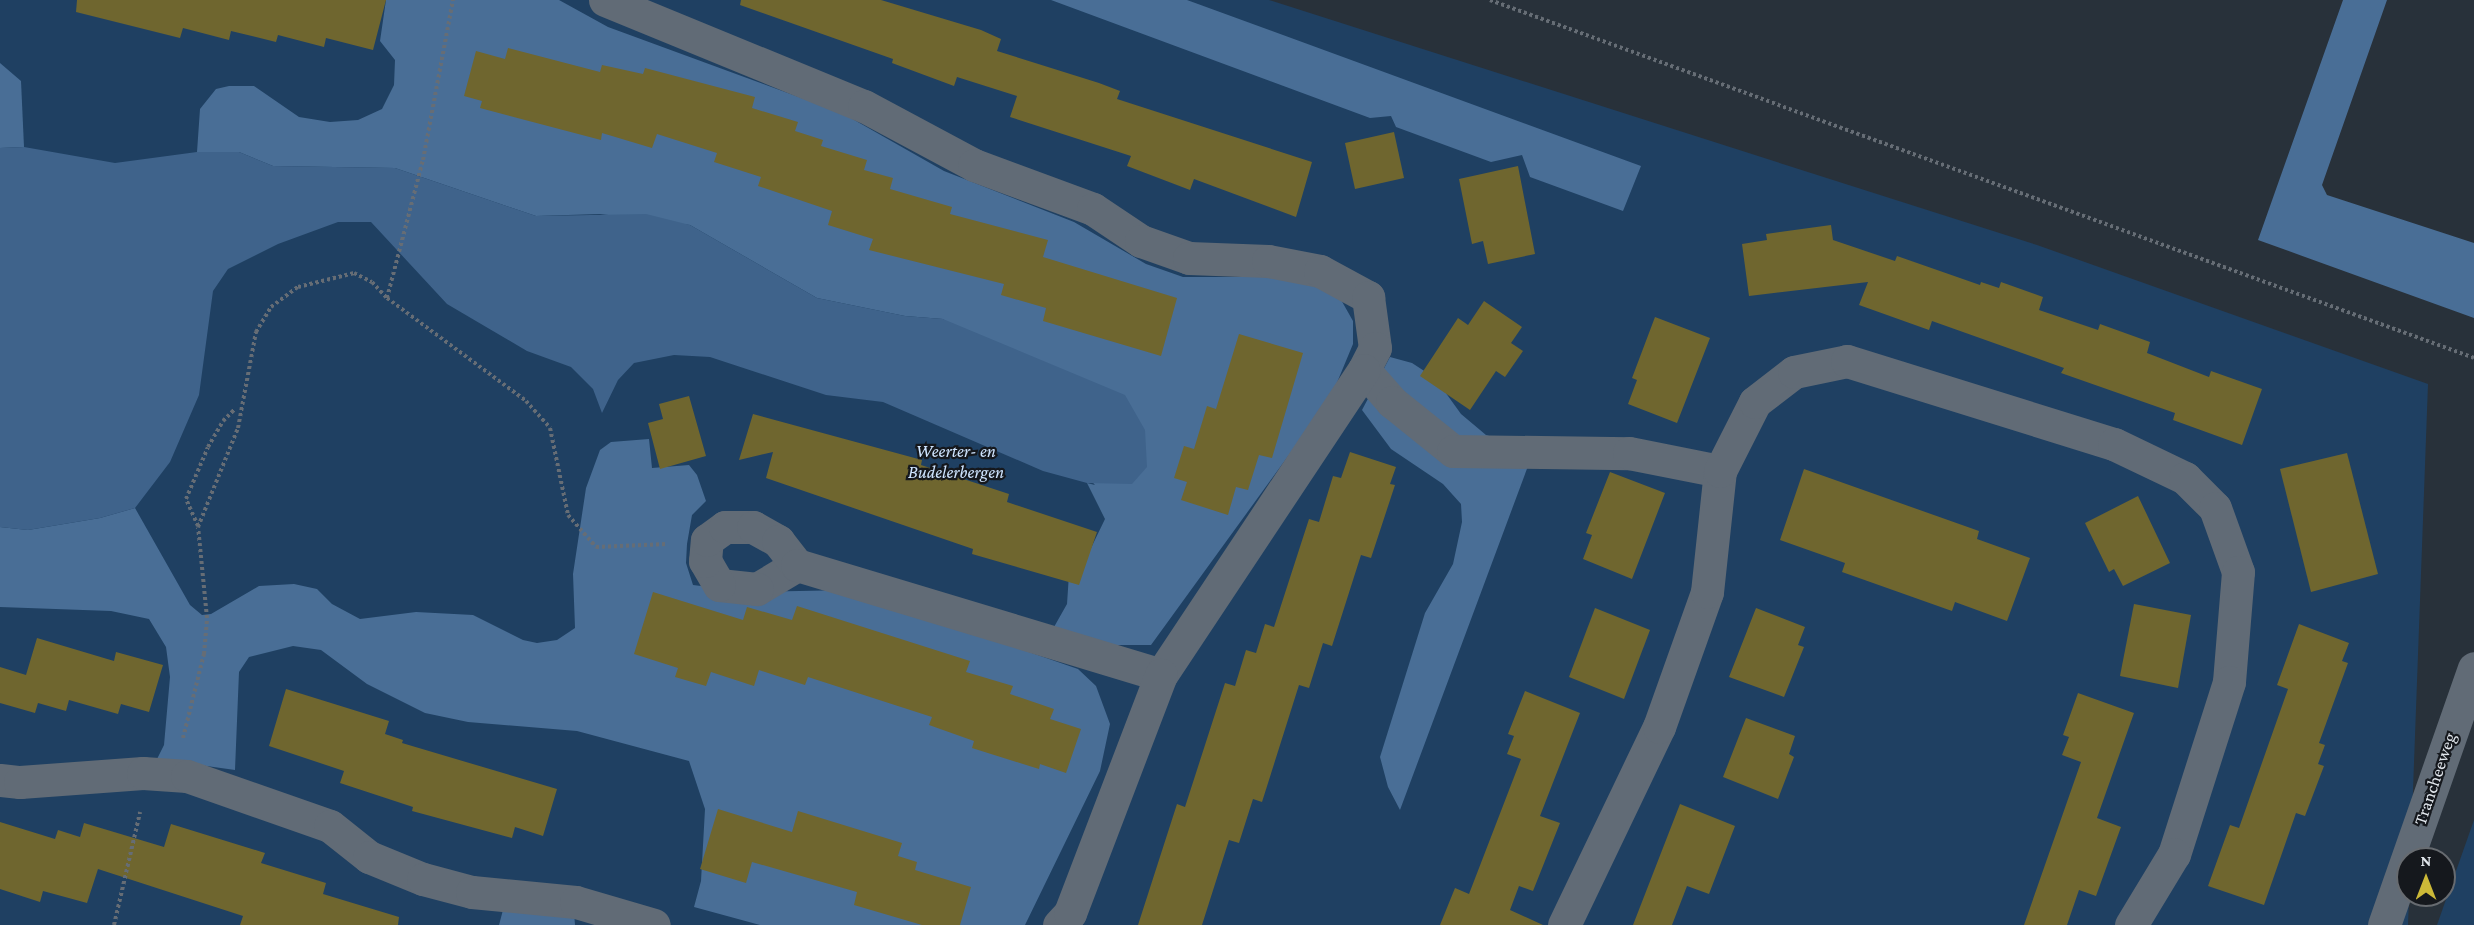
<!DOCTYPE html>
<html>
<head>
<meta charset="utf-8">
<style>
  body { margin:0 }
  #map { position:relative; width:2474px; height:925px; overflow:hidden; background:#28313a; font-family:"Crimson Pro",serif }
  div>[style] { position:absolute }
  .green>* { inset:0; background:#1f4062 }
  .forest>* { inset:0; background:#496e96 }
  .water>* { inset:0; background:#3f638b }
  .building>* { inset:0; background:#6f662f }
  .path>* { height:4px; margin-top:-2px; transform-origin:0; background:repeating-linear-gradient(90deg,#666d75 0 3px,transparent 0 6px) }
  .minor>* { height:33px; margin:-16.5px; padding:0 16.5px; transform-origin:16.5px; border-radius:16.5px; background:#616b76 }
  span { translate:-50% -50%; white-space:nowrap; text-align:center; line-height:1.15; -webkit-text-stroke:4.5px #15181d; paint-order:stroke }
  .park-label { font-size:18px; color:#cfe5ff; font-style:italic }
  .street-label { font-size:18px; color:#e2e7ed }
  .north { position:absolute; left:2396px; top:847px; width:60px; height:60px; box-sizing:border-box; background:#15181d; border:2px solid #676b70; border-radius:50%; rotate:0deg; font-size:16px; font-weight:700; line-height:24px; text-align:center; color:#e2e7ed }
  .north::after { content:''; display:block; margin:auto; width:21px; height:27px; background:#ccb938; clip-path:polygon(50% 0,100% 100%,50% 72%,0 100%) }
</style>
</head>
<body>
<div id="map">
  <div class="green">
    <i style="clip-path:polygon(0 0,1269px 0,2037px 245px,2428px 384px,2408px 925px,0 925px)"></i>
    <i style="clip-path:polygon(2474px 820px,2474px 925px,2437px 925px)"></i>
  </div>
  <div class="forest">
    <i style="clip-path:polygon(386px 0,559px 0,608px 27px,842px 113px,944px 171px,1074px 222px,1146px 264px,1183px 277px,1291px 277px,1314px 282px,1340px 298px,1353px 321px,1353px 344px,1331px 397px,1151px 645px,1110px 645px,1054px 627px,1067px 604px,1069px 574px,1077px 577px,1105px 519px,1087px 483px,1095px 485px,943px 319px,905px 316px,817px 298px,690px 225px,600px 214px,536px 216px,395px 168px,273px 166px,239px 152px,197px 152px,200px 109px,216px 89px,229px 86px,254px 86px,299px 117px,330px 122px,358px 120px,382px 109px,394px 85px,395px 60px,380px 41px)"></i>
    <i style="clip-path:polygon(1051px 0,1187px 0,1641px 166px,1623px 211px,1530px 177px,1522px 155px,1491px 162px,1396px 127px,1391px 116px,1370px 118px)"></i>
    <i style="clip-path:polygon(2343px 0,2387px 0,2322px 185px,2327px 195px,2474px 243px,2474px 318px,2258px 240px)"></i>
    <i style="clip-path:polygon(0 63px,21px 81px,24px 147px,0 148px)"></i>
    <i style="clip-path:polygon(1390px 357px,1412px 363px,1435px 378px,1461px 414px,1486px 435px,1534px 450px,1400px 810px,1388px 787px,1380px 757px,1425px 613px,1453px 564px,1462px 522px,1461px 504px,1443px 484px,1391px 449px,1362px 410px)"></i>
    <i style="clip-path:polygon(649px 439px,652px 468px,689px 465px,697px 475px,706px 501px,692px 515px,687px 544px,686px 563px,693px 585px,749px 592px,849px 590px,1078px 669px,1096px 686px,1110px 724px,1100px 771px,1025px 925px,760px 925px,694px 907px,701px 881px,705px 809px,689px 761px,577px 731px,468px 722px,425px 713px,367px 684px,321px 650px,293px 646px,249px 657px,239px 672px,235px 770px,157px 759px,164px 745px,170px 677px,166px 647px,149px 619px,111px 611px,0 607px,0 527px,28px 530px,100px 518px,135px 508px,190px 605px,202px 615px,211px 614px,259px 586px,294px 584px,317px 589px,332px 604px,360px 619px,416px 612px,473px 615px,523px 640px,537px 643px,557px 640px,575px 628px,573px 574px,586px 488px,600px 450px,611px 442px)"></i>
    <i style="clip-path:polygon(503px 910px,574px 912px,575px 925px,499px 925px)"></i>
  </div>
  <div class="water">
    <i style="clip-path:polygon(24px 147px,115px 163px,197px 152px,239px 152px,273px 166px,395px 168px,536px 216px,646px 214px,690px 225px,817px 298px,905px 316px,943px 319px,1125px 395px,1145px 430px,1147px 467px,1132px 484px,1087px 483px,1043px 471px,883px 402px,826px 395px,710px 357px,674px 355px,634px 363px,618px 380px,602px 413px,593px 389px,571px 367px,527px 351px,447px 304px,371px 222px,338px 222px,278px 244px,228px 269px,213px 291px,199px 395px,170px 462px,135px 508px,100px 518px,28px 530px,0 527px,0 148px)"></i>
  </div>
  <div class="building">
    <i style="clip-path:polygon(77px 0,386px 0,373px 50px,326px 38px,324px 47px,278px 35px,276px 42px,231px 31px,229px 40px,183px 28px,180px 38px,76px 12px)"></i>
    <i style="clip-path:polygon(741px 0,881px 0,981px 30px,1001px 39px,997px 51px,1099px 83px,1120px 91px,1117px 99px,1312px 162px,1296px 217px,1194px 179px,1190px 190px,1127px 166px,1131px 156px,1010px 117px,1017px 96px,957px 77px,954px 86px,892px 63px,893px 59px,740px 5px)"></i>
    <i style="clip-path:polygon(508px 48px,600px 72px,602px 65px,643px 74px,645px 68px,755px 97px,752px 108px,798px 122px,795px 131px,823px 140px,821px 146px,867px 160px,864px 170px,893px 178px,890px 189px,952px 207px,950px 214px,1048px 240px,1043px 257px,1177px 298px,1161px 356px,1043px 321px,1046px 308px,1001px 295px,1004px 284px,869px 250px,873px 239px,828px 225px,832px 211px,758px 186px,761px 177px,714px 162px,717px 153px,657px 134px,652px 148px,602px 133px,601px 140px,480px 108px,482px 101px,464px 96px,476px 51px,505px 59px)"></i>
    <i style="clip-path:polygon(1394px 132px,1404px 178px,1355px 189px,1345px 143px)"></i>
    <i style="clip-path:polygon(1518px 166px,1535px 254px,1488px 264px,1483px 241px,1472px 244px,1459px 179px)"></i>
    <i style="clip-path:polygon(1831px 225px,1833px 240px,1895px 261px,1897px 256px,1980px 285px,1981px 282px,1999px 288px,2001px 282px,2043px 297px,2039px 310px,2098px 330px,2100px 324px,2150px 342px,2147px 353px,2209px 377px,2211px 371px,2262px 389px,2242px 445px,2173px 420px,2175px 413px,2061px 373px,2064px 368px,1932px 321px,1929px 330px,1859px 305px,1868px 282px,1749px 296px,1742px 244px,1767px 240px,1766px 234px)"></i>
    <i style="clip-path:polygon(1484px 301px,1522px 327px,1511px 343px,1523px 351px,1505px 377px,1496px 371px,1470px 410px,1420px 376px,1458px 318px,1468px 325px)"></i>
    <i style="clip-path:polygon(1655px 317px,1710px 338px,1677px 423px,1628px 404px,1637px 380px,1632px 378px)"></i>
    <i style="clip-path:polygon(1239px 334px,1303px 353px,1272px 458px,1259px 455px,1248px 490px,1236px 487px,1228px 515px,1181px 500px,1187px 482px,1174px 478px,1184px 446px,1194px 449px,1207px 406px,1216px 409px)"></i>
    <i style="clip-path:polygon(689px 396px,706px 456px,660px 469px,648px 423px,663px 419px,659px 404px)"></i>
    <i style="clip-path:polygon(753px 414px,922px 460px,921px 465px,1009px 494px,1007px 502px,1097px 532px,1079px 585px,972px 554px,973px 549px,766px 478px,773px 452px,739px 460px)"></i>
    <i style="clip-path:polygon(1350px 452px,1396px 467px,1390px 484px,1395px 485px,1371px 558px,1361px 555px,1332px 646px,1323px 643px,1309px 688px,1299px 685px,1262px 802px,1253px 799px,1239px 843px,1229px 840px,1202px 925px,1138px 925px,1177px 804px,1185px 807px,1225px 683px,1235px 686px,1246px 650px,1256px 653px,1265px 624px,1274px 627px,1309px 519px,1319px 522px,1333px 476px,1341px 478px)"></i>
    <i style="clip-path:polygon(2347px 453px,2378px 574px,2311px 592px,2280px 469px)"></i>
    <i style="clip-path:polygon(1804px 469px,1979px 531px,1977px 539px,2030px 558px,2007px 621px,1955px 602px,1952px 611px,1842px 572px,1845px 563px,1780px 540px)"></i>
    <i style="clip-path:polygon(1610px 472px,1665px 493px,1632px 579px,1583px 559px,1592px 535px,1586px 533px)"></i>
    <i style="clip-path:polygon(2138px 496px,2170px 563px,2123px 586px,2114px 569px,2109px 572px,2085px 523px)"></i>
    <i style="clip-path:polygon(653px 592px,743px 620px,747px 607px,792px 620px,797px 606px,970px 661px,966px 672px,1013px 686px,1010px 694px,1054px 709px,1050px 719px,1081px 729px,1066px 773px,1040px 764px,1039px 769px,972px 748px,974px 741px,929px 725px,932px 717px,808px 677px,805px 685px,759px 670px,754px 686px,711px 672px,706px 686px,675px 677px,678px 668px,634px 654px)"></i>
    <i style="clip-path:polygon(2134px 604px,2191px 615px,2178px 688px,2120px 676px)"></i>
    <i style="clip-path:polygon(1595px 608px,1650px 630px,1624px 699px,1569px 677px)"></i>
    <i style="clip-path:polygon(1756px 608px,1805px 627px,1798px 645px,1804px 647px,1784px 697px,1729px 677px)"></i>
    <i style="clip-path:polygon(2299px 624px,2349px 643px,2342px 661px,2348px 663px,2319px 743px,2325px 745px,2318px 764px,2324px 766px,2305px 816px,2296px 813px,2264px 905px,2208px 886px,2230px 825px,2239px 828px,2288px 689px,2277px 685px)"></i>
    <i style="clip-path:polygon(37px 638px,114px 661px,116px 652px,163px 665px,149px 712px,121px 704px,118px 714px,69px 700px,66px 711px,38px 703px,35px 713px,0 703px,0 667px,26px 675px)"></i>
    <i style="clip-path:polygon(286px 689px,389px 721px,385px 734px,403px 740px,402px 743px,557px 789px,543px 836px,515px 827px,512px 838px,412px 811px,413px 807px,340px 783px,344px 771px,269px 746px)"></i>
    <i style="clip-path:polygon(1525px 691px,1580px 713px,1540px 816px,1560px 823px,1533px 891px,1519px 886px,1510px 910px,1543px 925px,1440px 925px,1455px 888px,1469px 894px,1521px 759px,1507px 754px,1514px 736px,1508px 734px)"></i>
    <i style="clip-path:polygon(2078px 693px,2134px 713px,2097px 818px,2121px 827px,2096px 896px,2079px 890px,2067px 925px,2024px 925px,2081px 762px,2062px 755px,2069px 737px,2063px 735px)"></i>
    <i style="clip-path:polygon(1746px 718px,1795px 736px,1789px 754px,1794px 757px,1778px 799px,1723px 777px)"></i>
    <i style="clip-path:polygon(1680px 804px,1735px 826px,1709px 894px,1687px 886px,1672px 925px,1633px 925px)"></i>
    <i style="clip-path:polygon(718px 809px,792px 832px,798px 811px,902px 843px,898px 856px,917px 862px,915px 870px,971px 887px,960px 925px,922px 925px,854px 905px,857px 892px,752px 862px,746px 883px,700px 869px)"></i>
    <i style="clip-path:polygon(0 822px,55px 839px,58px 830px,80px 837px,84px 823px,164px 847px,171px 824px,265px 853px,261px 863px,326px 883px,323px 894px,399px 917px,398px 925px,240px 925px,243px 916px,98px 869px,87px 903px,43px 891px,40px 902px,0 889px)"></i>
  </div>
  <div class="path">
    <i style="left:1490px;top:0;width:1047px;rotate:19.99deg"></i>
    <i style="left:387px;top:298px;width:143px;rotate:-75.4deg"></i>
    <i style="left:423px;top:160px;width:163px;rotate:-79.4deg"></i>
    <i style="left:198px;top:526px;width:30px;rotate:-114deg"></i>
    <i style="left:186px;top:499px;width:56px;rotate:-67.1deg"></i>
    <i style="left:208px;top:447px;width:30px;rotate:-60deg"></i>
    <i style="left:223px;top:421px;width:16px;rotate:-45deg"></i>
    <i style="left:183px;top:738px;width:87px;rotate:-76deg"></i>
    <i style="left:204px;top:654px;width:36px;rotate:-85deg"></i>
    <i style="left:207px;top:618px;width:91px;rotate:-95.6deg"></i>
    <i style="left:198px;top:527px;width:107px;rotate:-68deg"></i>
    <i style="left:238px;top:428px;width:98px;rotate:-79.4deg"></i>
    <i style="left:256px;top:332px;width:29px;rotate:-59deg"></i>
    <i style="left:271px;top:307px;width:34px;rotate:-37deg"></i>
    <i style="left:298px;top:287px;width:58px;rotate:-14deg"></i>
    <i style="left:354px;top:273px;width:20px;rotate:27deg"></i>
    <i style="left:372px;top:282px;width:22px;rotate:47deg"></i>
    <i style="left:387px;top:298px;width:173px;rotate:36.5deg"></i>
    <i style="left:526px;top:401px;width:36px;rotate:48deg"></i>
    <i style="left:550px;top:428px;width:89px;rotate:78.3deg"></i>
    <i style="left:568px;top:515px;width:43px;rotate:48.8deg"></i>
    <i style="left:596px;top:547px;width:71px;rotate:-2.4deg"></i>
    <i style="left:114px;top:925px;width:116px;rotate:-77deg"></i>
  </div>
  <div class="minor">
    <i style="left:605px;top:0;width:280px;rotate:22.3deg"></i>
    <i style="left:864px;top:106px;width:125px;rotate:28.2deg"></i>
    <i style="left:974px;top:165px;width:127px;rotate:20.3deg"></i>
    <i style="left:1093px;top:209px;width:58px;rotate:33.7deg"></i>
    <i style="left:1141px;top:241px;width:51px;rotate:19.5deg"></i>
    <i style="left:1189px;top:258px;width:79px;rotate:2.2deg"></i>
    <i style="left:1268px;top:261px;width:53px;rotate:10.9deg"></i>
    <i style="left:1320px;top:271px;width:55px;rotate:28.4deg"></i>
    <i style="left:1368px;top:297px;width:51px;rotate:82.2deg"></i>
    <i style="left:1375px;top:348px;width:25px;rotate:117deg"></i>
    <i style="left:1364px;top:370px;width:43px;rotate:48.8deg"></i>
    <i style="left:1392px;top:402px;width:78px;rotate:38.8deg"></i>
    <i style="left:1453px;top:451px;width:176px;rotate:0.7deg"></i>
    <i style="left:1629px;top:453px;width:93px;rotate:11.2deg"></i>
    <i style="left:797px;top:565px;width:47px;rotate:149deg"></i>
    <i style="left:757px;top:589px;width:38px;rotate:-174deg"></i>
    <i style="left:719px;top:585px;width:28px;rotate:-120deg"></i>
    <i style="left:705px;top:561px;width:21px;rotate:-85deg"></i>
    <i style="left:707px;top:540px;width:22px;rotate:-36deg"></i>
    <i style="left:725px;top:527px;width:28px"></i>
    <i style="left:753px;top:527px;width:29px;rotate:29deg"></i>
    <i style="left:778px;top:541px;width:31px;rotate:52deg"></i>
    <i style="left:797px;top:565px;width:380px;rotate:16.8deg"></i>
    <i style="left:1161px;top:675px;width:366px;rotate:-56.4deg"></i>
    <i style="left:0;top:780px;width:20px;rotate:6deg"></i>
    <i style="left:20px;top:782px;width:123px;rotate:-4.2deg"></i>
    <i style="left:143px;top:773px;width:44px;rotate:3.9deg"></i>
    <i style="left:187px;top:776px;width:151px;rotate:19.3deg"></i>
    <i style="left:330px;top:826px;width:50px;rotate:38.5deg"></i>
    <i style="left:369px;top:857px;width:58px;rotate:22.2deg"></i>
    <i style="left:423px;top:879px;width:51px;rotate:14.9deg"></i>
    <i style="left:472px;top:892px;width:104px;rotate:5.5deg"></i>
    <i style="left:576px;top:902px;width:81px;rotate:16.4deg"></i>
    <i style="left:1059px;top:925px;width:16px;rotate:-47deg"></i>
    <i style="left:1070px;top:913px;width:255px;rotate:-69.1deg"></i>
    <i style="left:1564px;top:925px;width:220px;rotate:-64.4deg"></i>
    <i style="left:1659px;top:727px;width:143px;rotate:-70.4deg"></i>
    <i style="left:1707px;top:592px;width:122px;rotate:-83.9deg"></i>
    <i style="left:1720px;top:471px;width:77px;rotate:-63.1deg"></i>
    <i style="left:1755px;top:402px;width:49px;rotate:-37.6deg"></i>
    <i style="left:1794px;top:372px;width:54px;rotate:-11.7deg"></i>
    <i style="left:1847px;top:361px;width:280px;rotate:17.3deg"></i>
    <i style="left:2114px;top:444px;width:79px;rotate:25.6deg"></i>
    <i style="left:2185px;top:478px;width:42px;rotate:45deg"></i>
    <i style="left:2215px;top:508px;width:68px;rotate:70.2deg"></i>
    <i style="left:2238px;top:572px;width:110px;rotate:94.7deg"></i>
    <i style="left:2229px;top:682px;width:181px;rotate:107.7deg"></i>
    <i style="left:2174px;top:854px;width:83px;rotate:121.2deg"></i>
    <i style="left:2384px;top:925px;width:272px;rotate:-70.7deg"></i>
  </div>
  <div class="park-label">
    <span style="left:956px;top:462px">Weerter- en<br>Budelerbergen</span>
  </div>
  <div class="street-label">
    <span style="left:2435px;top:779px;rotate:-71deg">Trancheeweg</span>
  </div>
  <div class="north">N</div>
</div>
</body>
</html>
